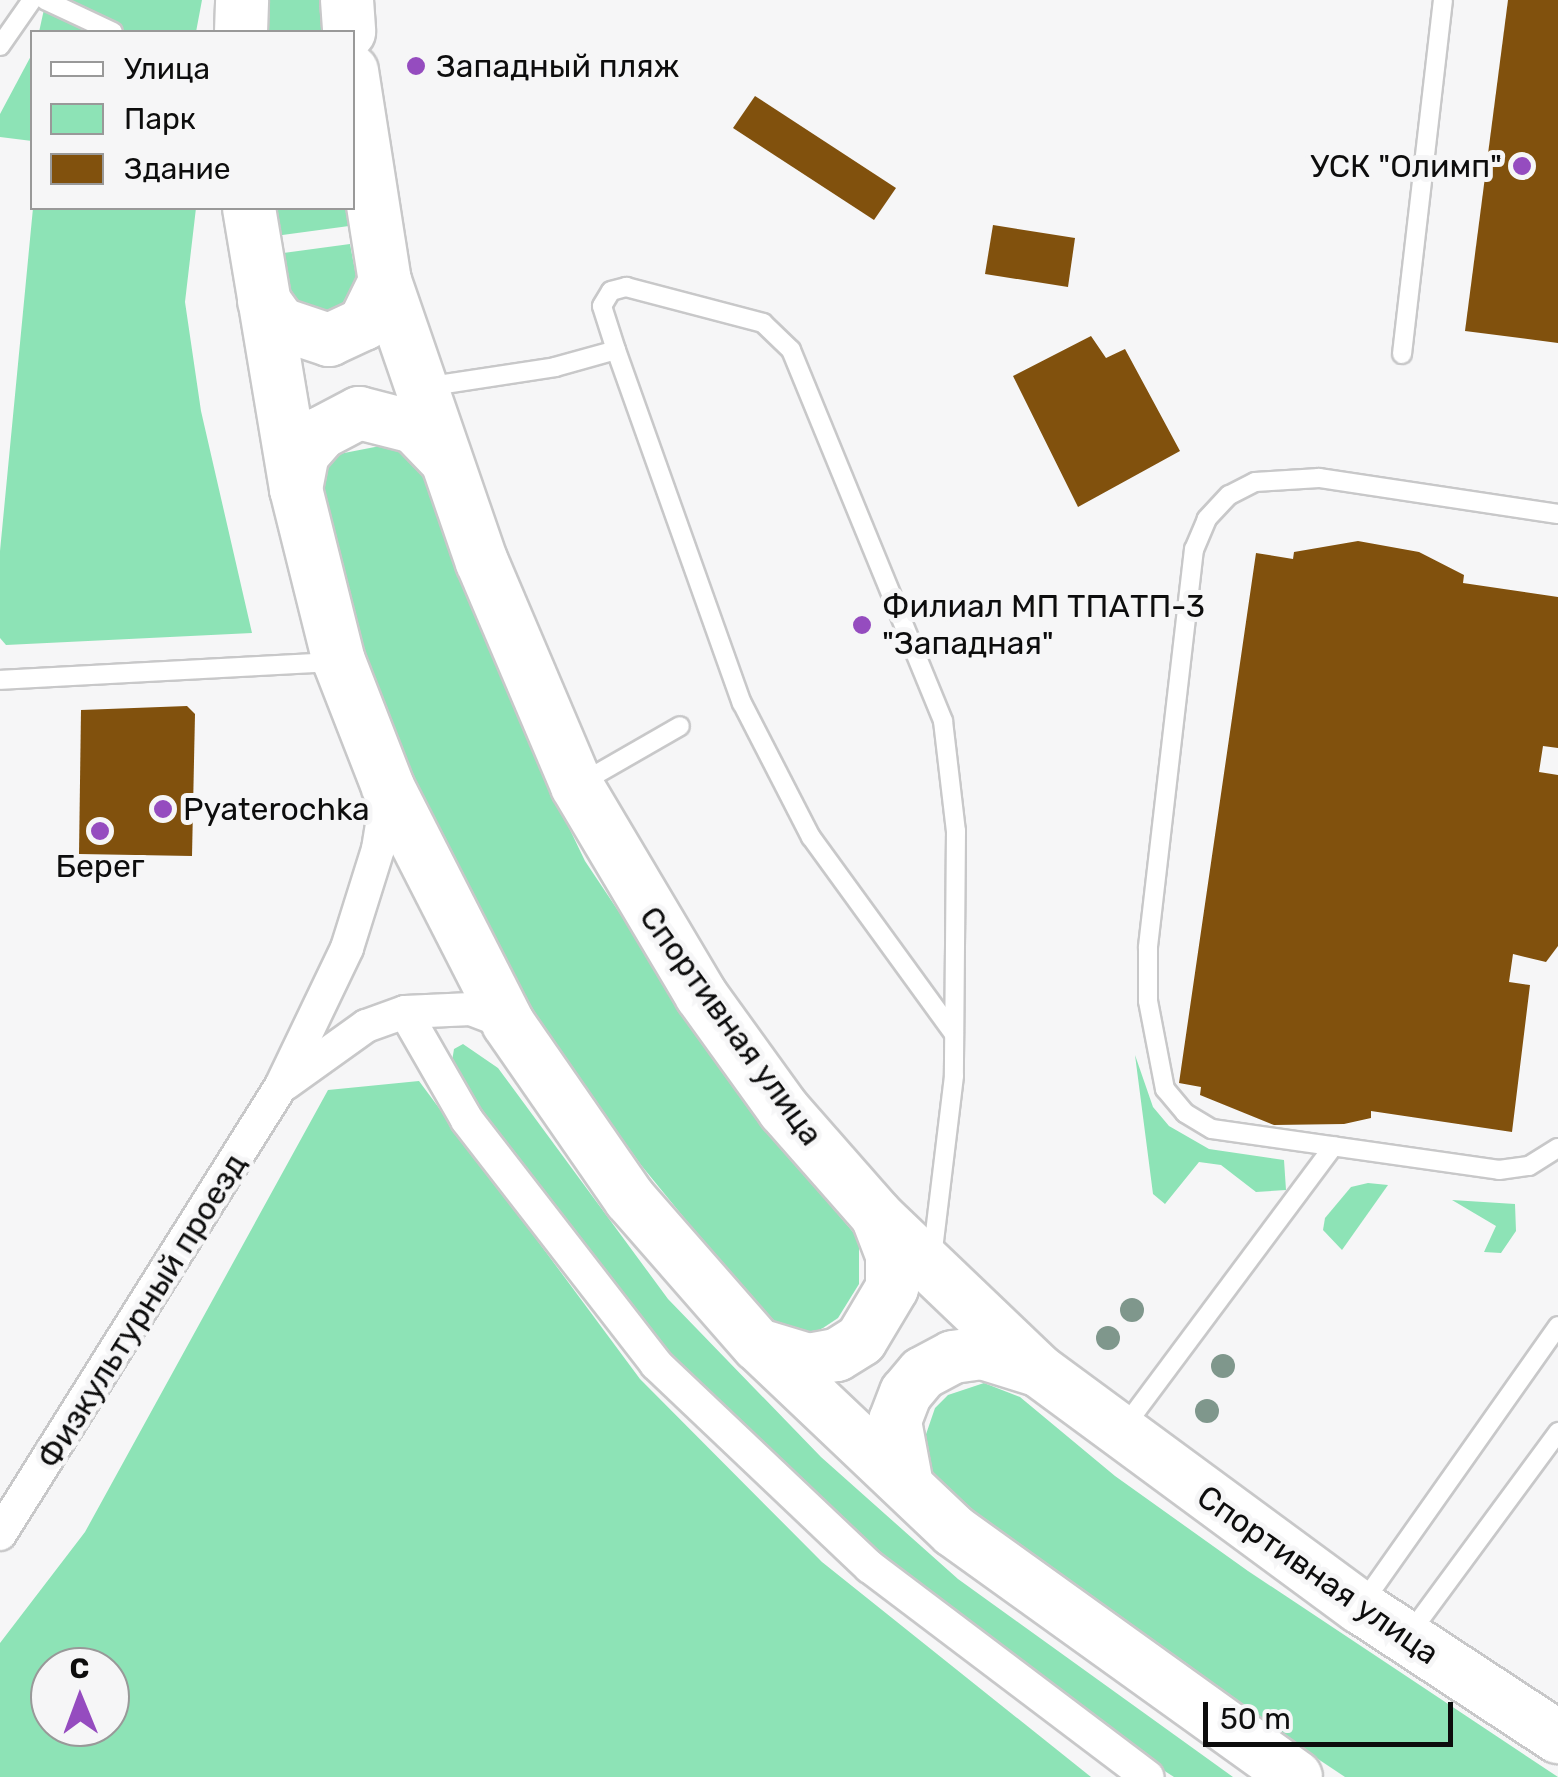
<!DOCTYPE html>
<html>
<head>
<meta charset="utf-8">
<style>
  body { margin:0 }
  #map { position:relative; width:1558px; height:1777px; overflow:hidden; background:#f6f6f7; font-family:Rubik,sans-serif }
  div>[style] { position:absolute }
  .green>* { inset:0; background:#8de3b6 }
  .building>* { inset:0; background:#81510d }
  .roads { filter:drop-shadow(2px 0 #c8c8c9) drop-shadow(-2px 0 #c8c8c9) drop-shadow(0 2px #c8c8c9) drop-shadow(0 -2px #c8c8c9) }
  .service>* { height:18px; margin:-9px; padding:0 9px; transform-origin:9px; border-radius:9px; background:#fff }
  .minor>* { height:32px; margin:-16px; padding:0 16px; transform-origin:16px; border-radius:16px; background:#fff }
  .primary>* { height:52px; margin:-26px; padding:0 26px; transform-origin:26px; border-radius:26px; background:#fff }
  .trees>* { width:24px; height:24px; margin:-12px; border-radius:50%; background:#7f978c }
  .dots>* { width:28px; height:28px; translate:-50% -50%; box-sizing:border-box; border:5px solid #f6f6f7; border-radius:50% }
  span { translate:-50% -50%; white-space:nowrap; text-align:center; line-height:1.15; -webkit-text-stroke:10px #f6f6f7; paint-order:stroke }
  .poi-label { font-size:32px; color:#0d0d0d }
  .left { translate:0 -50%; text-align:left }
  .right { translate:-100% -50%; text-align:right }
  .street-label { font-size:32px; color:#0d0d0d }
  .legend { position:absolute; left:30px; top:30px; width:325px; height:180px; box-sizing:border-box; background:#f6f6f7; border:2px solid #999; margin:0; padding:12px 18px; list-style:none; font-size:30px; color:#0d0d0d }
  .legend li { display:flex; align-items:center; gap:20px; height:50px }
  .legend b { width:50px; border:2px solid #999 }
  .north { position:absolute; left:30px; top:1647px; width:100px; height:100px; box-sizing:border-box; background:#f6f6f7; border:2px solid #999; border-radius:50%; rotate:359deg; font-size:28px; font-weight:700; line-height:40px; text-align:center; color:#0d0d0d }
  .north::after { content:''; display:block; margin:auto; width:35px; height:45px; background:#954cbf; clip-path:polygon(50% 0,100% 100%,50% 72%,0 100%) }
  .scale { position:absolute; left:1203px; top:1702px; width:250px; height:45px; box-sizing:border-box; border:5px solid #0d0d0d; border-top:0; padding-left:12px; font-size:30px; line-height:35px; white-space:nowrap; color:#0d0d0d; -webkit-text-stroke:8px #f6f6f7; paint-order:stroke }
</style>
</head>
<body>
<div id="map">
  <div class="green">
    <i style="clip-path:polygon(46px 0,202px 0,196px 32px,39px 32px)"></i>
    <i style="clip-path:polygon(260px 0,323px 0,325px 32px,260px 32px)"></i>
    <i style="clip-path:polygon(32px 54px,32px 141px,0 137px,0 114px)"></i>
    <i style="clip-path:polygon(33px 208px,196px 208px,185px 302px,201px 411px,252px 633px,6px 645px,0 638px,0 551px)"></i>
    <i style="clip-path:polygon(273px 208px,346px 208px,349px 226px,275px 236px)"></i>
    <i style="clip-path:polygon(350px 244px,357px 281px,344px 314px,293px 313px,276px 254px)"></i>
    <i style="clip-path:polygon(380px 446px,406px 453px,428px 481px,537px 761px,585px 861px,757px 1119px,859px 1239px,859px 1284px,838px 1318px,823px 1328px,810px 1334px,770px 1323px,641px 1165px,539px 1023px,464px 894px,363px 670px,319px 479px,339px 454px)"></i>
    <i style="clip-path:polygon(463px 1044px,498px 1068px,668px 1299px,821px 1457px,958px 1579px,1233px 1777px,1174px 1777px,1098px 1728px,864px 1548px,674px 1363px,468px 1098px,452px 1061px,454px 1049px)"></i>
    <i style="clip-path:polygon(1135px 1055px,1153px 1107px,1169px 1126px,1209px 1149px,1284px 1160px,1286px 1190px,1256px 1192px,1221px 1165px,1199px 1162px,1165px 1204px,1153px 1194px)"></i>
    <i style="clip-path:polygon(evenodd,419px 1081px,640px 1379px,822px 1562px,1091px 1777px,0 1777px,0 1643px,85px 1532px,328px 1090px,419px 1081px,50px 1667px,110px 1667px,110px 1727px,50px 1727px,50px 1667px)"></i>
    <i style="clip-path:polygon(1368px 1183px,1388px 1185px,1342px 1250px,1323px 1230px,1325px 1218px,1351px 1187px)"></i>
    <i style="clip-path:polygon(1452px 1200px,1515px 1204px,1516px 1231px,1501px 1253px,1484px 1252px,1496px 1226px)"></i>
    <i style="clip-path:polygon(984px 1383px,1020px 1397px,1115px 1476px,1248px 1571px,1558px 1777px,1345px 1777px,1162px 1655px,1047px 1574px,934px 1478px,923px 1443px,935px 1408px,948px 1395px)"></i>
  </div>
  <div class="building">
    <i style="clip-path:polygon(1508px 0,1558px 0,1558px 343px,1465px 331px)"></i>
    <i style="clip-path:polygon(755px 96px,896px 188px,874px 220px,733px 128px)"></i>
    <i style="clip-path:polygon(993px 225px,1075px 238px,1068px 287px,985px 274px)"></i>
    <i style="clip-path:polygon(1091px 336px,1106px 358px,1125px 349px,1180px 451px,1078px 507px,1013px 376px)"></i>
    <i style="clip-path:polygon(1358px 541px,1419px 552px,1464px 575px,1463px 583px,1558px 597px,1558px 748px,1543px 746px,1539px 772px,1558px 775px,1558px 946px,1546px 962px,1513px 954px,1509px 982px,1530px 985px,1512px 1132px,1371px 1111px,1371px 1118px,1344px 1124px,1274px 1125px,1200px 1095px,1201px 1087px,1179px 1083px,1256px 553px,1293px 559px,1294px 552px)"></i>
    <i style="clip-path:polygon(187px 706px,195px 714px,192px 856px,79px 854px,81px 710px)"></i>
  </div>
  <div class="roads">
    <div class="service">
      <i style="left:45px;top:0;width:75px;rotate:25.2deg"></i>
      <i style="left:0;top:46px;width:56px;rotate:-55.2deg"></i>
      <i style="left:616px;top:350px;width:375px;rotate:70.4deg"></i>
      <i style="left:742px;top:703px;width:151px;rotate:62.8deg"></i>
      <i style="left:811px;top:837px;width:243px;rotate:54deg"></i>
      <i style="left:1402px;top:354px;width:356px;rotate:-83.4deg"></i>
      <i style="left:425px;top:387px;width:132px;rotate:-8.7deg"></i>
      <i style="left:555px;top:367px;width:63px;rotate:-15.6deg"></i>
      <i style="left:616px;top:350px;width:46px;rotate:-107.7deg"></i>
      <i style="left:602px;top:306px;width:17px;rotate:-59deg"></i>
      <i style="left:611px;top:291px;width:16px;rotate:-15deg"></i>
      <i style="left:626px;top:287px;width:142px;rotate:14.7deg"></i>
      <i style="left:763px;top:323px;width:39px;rotate:44deg"></i>
      <i style="left:791px;top:350px;width:401px;rotate:67.7deg"></i>
      <i style="left:943px;top:721px;width:111px;rotate:83.3deg"></i>
      <i style="left:956px;top:831px;width:245px;rotate:90.5deg"></i>
      <i style="left:954px;top:1076px;width:182px;rotate:96.9deg"></i>
      <i style="left:1558px;top:514px;width:242px;rotate:-171.4deg"></i>
      <i style="left:1319px;top:478px;width:64px;rotate:176.4deg"></i>
      <i style="left:1255px;top:482px;width:29px;rotate:153deg"></i>
      <i style="left:1229px;top:495px;width:33px;rotate:133deg"></i>
      <i style="left:1207px;top:519px;width:33px;rotate:113deg"></i>
      <i style="left:1194px;top:549px;width:402px;rotate:96.6deg"></i>
      <i style="left:1148px;top:948px;width:53px;rotate:90deg"></i>
      <i style="left:1148px;top:1001px;width:90px;rotate:79.1deg"></i>
      <i style="left:1165px;top:1089px;width:31px;rotate:50deg"></i>
      <i style="left:1185px;top:1113px;width:31px;rotate:31deg"></i>
      <i style="left:1212px;top:1129px;width:290px;rotate:8.1deg"></i>
      <i style="left:1499px;top:1170px;width:30px;rotate:-8deg"></i>
      <i style="left:1529px;top:1166px;width:34px;rotate:-32deg"></i>
      <i style="left:0;top:680px;width:334px;rotate:-3.1deg"></i>
      <i style="left:581px;top:783px;width:114px;rotate:-29.9deg"></i>
      <i style="left:1125px;top:1426px;width:349px;rotate:-53.3deg"></i>
      <i style="left:1362px;top:1604px;width:340px;rotate:-54.8deg"></i>
      <i style="left:1410px;top:1633px;width:250px;rotate:-53.6deg"></i>
    </div>
    <div class="minor">
      <i style="left:405px;top:1012px;width:125px;rotate:60.1deg"></i>
      <i style="left:467px;top:1120px;width:309px;rotate:52.2deg"></i>
      <i style="left:656px;top:1364px;width:295px;rotate:43.5deg"></i>
      <i style="left:870px;top:1567px;width:348px;rotate:37.1deg"></i>
      <i style="left:285px;top:1084px;width:100px;rotate:-35.6deg"></i>
      <i style="left:366px;top:1026px;width:41px;rotate:-19.7deg"></i>
      <i style="left:405px;top:1012px;width:66px;rotate:-2.6deg"></i>
      <i style="left:471px;top:1009px;width:40px;rotate:21deg"></i>
      <i style="left:0;top:1534px;width:529px;rotate:-57.9deg"></i>
      <i style="left:281px;top:1086px;width:153px;rotate:-64.4deg"></i>
      <i style="left:347px;top:948px;width:104px;rotate:-72.6deg"></i>
      <i style="left:378px;top:849px;width:63px;rotate:-80.8deg"></i>
    </div>
    <div class="primary">
      <i style="left:347px;top:0;width:32px;rotate:86deg"></i>
      <i style="left:241px;top:32px;width:32px;rotate:-88deg"></i>
      <i style="left:352px;top:71px;width:213px;rotate:81.1deg"></i>
      <i style="left:385px;top:281px;width:297px;rotate:71deg"></i>
      <i style="left:482px;top:562px;width:243px;rotate:67deg"></i>
      <i style="left:577px;top:786px;width:243px;rotate:59.3deg"></i>
      <i style="left:701px;top:995px;width:142px;rotate:54.2deg"></i>
      <i style="left:784px;top:1110px;width:141px;rotate:48.7deg"></i>
      <i style="left:877px;top:1216px;width:223px;rotate:43.7deg"></i>
      <i style="left:1038px;top:1370px;width:400px;rotate:36.4deg"></i>
      <i style="left:1360px;top:1607px;width:237px;rotate:33.3deg"></i>
      <i style="left:249px;top:208px;width:285px;rotate:80.5deg"></i>
      <i style="left:296px;top:489px;width:177px;rotate:76deg"></i>
      <i style="left:339px;top:661px;width:135px;rotate:68.7deg"></i>
      <i style="left:388px;top:787px;width:265px;rotate:63deg"></i>
      <i style="left:508px;top:1023px;width:214px;rotate:55.3deg"></i>
      <i style="left:630px;top:1199px;width:194px;rotate:48.8deg"></i>
      <i style="left:758px;top:1345px;width:270px;rotate:43.5deg"></i>
      <i style="left:954px;top:1531px;width:421px;rotate:35.7deg"></i>
      <i style="left:264px;top:301px;width:29px;rotate:54deg"></i>
      <i style="left:281px;top:324px;width:51px;rotate:18.4deg"></i>
      <i style="left:329px;top:340px;width:38px;rotate:-25deg"></i>
      <i style="left:364px;top:324px;width:48px;rotate:-64deg"></i>
      <i style="left:296px;top:489px;width:36px;rotate:-79deg"></i>
      <i style="left:303px;top:454px;width:28px;rotate:-49deg"></i>
      <i style="left:321px;top:433px;width:43px;rotate:-27.8deg"></i>
      <i style="left:359px;top:413px;width:57px;rotate:14.3deg"></i>
      <i style="left:414px;top:427px;width:42px;rotate:46deg"></i>
      <i style="left:759px;top:1345px;width:51px;rotate:17deg"></i>
      <i style="left:808px;top:1360px;width:29px;rotate:-10deg"></i>
      <i style="left:837px;top:1355px;width:28px;rotate:-32deg"></i>
      <i style="left:861px;top:1340px;width:61px;rotate:-59.2deg"></i>
      <i style="left:892px;top:1288px;width:33px;rotate:-90deg"></i>
      <i style="left:892px;top:1255px;width:42px;rotate:-111deg"></i>
      <i style="left:906px;top:1480px;width:60px;rotate:-100.6deg"></i>
      <i style="left:895px;top:1421px;width:30px;rotate:-69deg"></i>
      <i style="left:906px;top:1393px;width:26px;rotate:-50deg"></i>
      <i style="left:923px;top:1373px;width:34px;rotate:-28deg"></i>
      <i style="left:953px;top:1357px;width:29px;rotate:-8deg"></i>
      <i style="left:982px;top:1353px;width:58px;rotate:17.2deg"></i>
    </div>
  </div>
  <div class="trees">
    <i style="left:1132px;top:1310px"></i>
    <i style="left:1108px;top:1338px"></i>
    <i style="left:1223px;top:1366px"></i>
    <i style="left:1207px;top:1411px"></i>
  </div>
  <div class="dots">
    <i style="left:416px;top:66px;background:#954cbf"></i>
    <i style="left:1522px;top:166px;background:#954cbf"></i>
    <i style="left:862px;top:625px;background:#954cbf"></i>
    <i style="left:163px;top:809px;background:#954cbf"></i>
    <i style="left:100px;top:831px;background:#954cbf"></i>
  </div>
  <div class="poi-label">
    <span class="left" style="left:436px;top:66px">Западный пляж</span>
    <span class="right" style="left:1502px;top:166px">УСК "Олимп"</span>
    <span class="left" style="left:882px;top:625px">Филиал МП ТПАТП-3<br>"Западная"</span>
    <span class="left" style="left:183px;top:809px">Pyaterochka</span>
    <span style="left:100px;top:866px">Берег</span>
  </div>
  <div class="street-label">
    <span style="left:731px;top:1026px;rotate:54deg">Спортивная улица</span>
    <span style="left:142px;top:1311px;rotate:-58deg">Физкультурный проезд</span>
    <span style="left:1318px;top:1575px;rotate:35deg">Спортивная улица</span>
  </div>
  <ul class="legend">
  <li><b style="height:12px;background:#fff"></b>Улица</li>
  <li><b style="height:28px;background:#8de3b6"></b>Парк</li>
  <li><b style="height:28px;background:#81510d"></b>Здание</li>
  </ul>
  <div class="north">С</div>
  <div class="scale">50 m</div>
</div>
</body>
</html>
